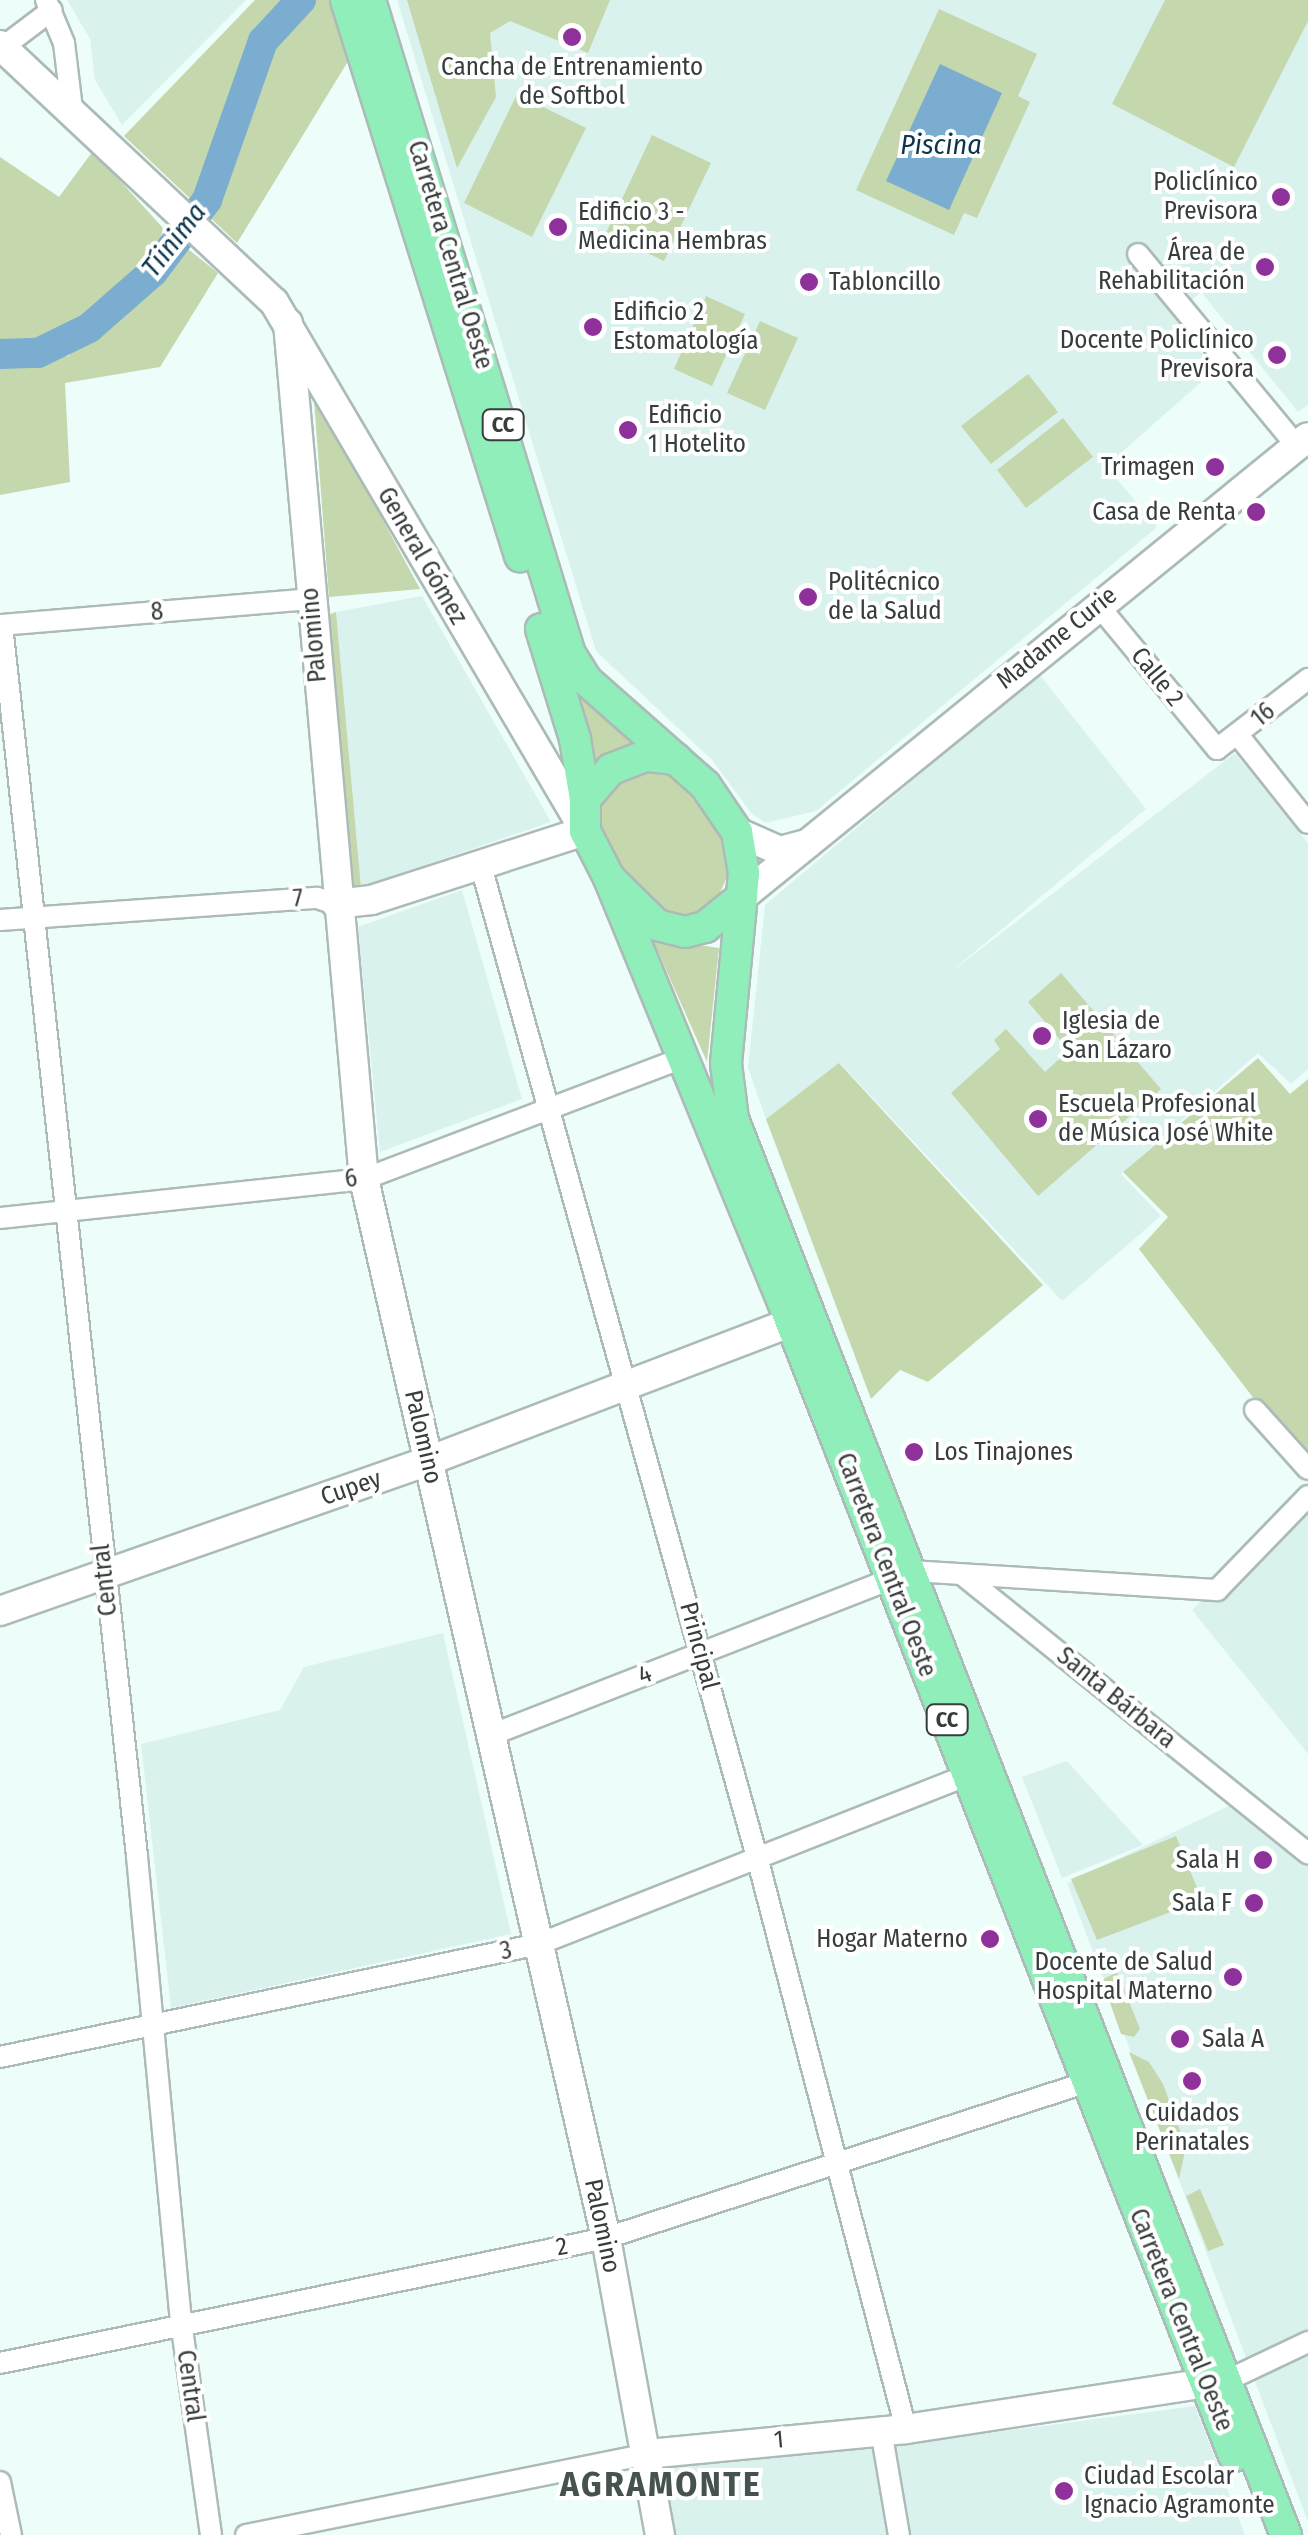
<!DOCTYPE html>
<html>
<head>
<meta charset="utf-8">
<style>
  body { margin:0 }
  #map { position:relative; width:1308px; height:2535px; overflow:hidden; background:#edfdfa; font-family:"Fira Sans Condensed",sans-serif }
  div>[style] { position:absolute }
  .built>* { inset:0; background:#daf2ee }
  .green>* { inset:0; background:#c5d7ad }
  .water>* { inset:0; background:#7badd0 }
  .river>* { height:30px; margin:-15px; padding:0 15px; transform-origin:15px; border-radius:15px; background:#7badd0 }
  .roads { filter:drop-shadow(2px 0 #acbbb8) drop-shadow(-2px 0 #acbbb8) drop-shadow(0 2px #acbbb8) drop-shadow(0 -2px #acbbb8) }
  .street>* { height:20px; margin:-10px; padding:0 10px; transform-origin:10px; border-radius:10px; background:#fff }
  .secondary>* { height:28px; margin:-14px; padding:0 14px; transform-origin:14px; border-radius:14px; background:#fff }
  .primary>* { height:30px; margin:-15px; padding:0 15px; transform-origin:15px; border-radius:15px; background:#90eeba }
  .dots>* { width:28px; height:28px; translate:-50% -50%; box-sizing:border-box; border:5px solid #fff; border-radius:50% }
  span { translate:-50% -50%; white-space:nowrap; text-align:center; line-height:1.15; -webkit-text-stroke:8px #fff; paint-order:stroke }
  .shield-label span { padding:2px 8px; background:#fff; border:2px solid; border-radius:8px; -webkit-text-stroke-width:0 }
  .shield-label { font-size:22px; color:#373d3c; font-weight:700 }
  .poi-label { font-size:25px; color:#373d3c }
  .right { translate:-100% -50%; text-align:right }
  .left { translate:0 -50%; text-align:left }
  .street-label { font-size:25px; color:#373d3c }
  .water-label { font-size:28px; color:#0c364e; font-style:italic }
  .district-label { font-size:35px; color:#45524f; font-weight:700; letter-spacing:2.5px }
</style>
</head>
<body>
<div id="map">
  <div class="built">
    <i style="clip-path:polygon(67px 0,246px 0,122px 125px,95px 80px,90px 39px)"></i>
    <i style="clip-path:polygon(397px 0,1308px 0,1308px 405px,1298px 412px,1201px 292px,1176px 315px,1214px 371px,1106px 466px,1157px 527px,816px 811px,766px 823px,752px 814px,712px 760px,596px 651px)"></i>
    <i style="clip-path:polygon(422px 596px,551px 822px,361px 887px,336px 612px)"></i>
    <i style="clip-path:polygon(1039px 674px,1146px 809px,947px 975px,1235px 753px,1308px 843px,1308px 1069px,1291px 1084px,1258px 1053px,1121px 1174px,1161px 1216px,1062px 1301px,840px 1063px,766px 1119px,748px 1068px,765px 905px)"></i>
    <i style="clip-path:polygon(462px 890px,522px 1099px,380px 1152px,358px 927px)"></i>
    <i style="clip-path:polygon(1308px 1499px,1308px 1754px,1192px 1610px)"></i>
    <i style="clip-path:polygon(443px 1633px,511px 1934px,171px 2008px,141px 1744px,280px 1710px,304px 1667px)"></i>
    <i style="clip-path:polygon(1067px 1761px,1143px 1845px,1062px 1878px,1022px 1777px)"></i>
    <i style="clip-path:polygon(1235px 1803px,1308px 1864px,1308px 2522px,1067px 1883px)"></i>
    <i style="clip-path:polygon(1195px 2406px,1245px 2535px,909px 2535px,891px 2446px)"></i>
    <i style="clip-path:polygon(881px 2430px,899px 2535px,660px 2535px,647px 2454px)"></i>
  </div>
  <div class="green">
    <i style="clip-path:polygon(255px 0,331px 0,350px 58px,237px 243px,124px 136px)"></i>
    <i style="clip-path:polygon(407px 0,610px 0,588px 53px,510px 21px,490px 33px,496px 97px,457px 168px)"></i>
    <i style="clip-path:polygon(1165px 0,1308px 0,1308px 21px,1234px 167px,1112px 104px)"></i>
    <i style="clip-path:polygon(939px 9px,1037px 54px,1018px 96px,1030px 102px,977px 218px,964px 213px,954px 235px,856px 190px)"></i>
    <i style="clip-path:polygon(517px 94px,586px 128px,532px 237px,464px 203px)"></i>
    <i style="clip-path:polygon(652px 135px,711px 163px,664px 261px,606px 233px)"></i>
    <i style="clip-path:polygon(93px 151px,163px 228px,153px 272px,56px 344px,0 356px,0 157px,59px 197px)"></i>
    <i style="clip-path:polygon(183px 245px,218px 273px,160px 367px,65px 383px,70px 482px,0 495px,0 362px,68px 356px,139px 296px)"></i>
    <i style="clip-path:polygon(706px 296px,745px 314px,712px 386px,674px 369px)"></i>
    <i style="clip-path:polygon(760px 321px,798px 338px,765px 410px,727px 393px)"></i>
    <i style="clip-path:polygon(1028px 374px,1058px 412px,991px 464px,961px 426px)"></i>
    <i style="clip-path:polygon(313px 388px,371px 498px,420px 589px,329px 597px)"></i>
    <i style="clip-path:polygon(1063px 418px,1093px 457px,1026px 508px,997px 470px)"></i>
    <i style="clip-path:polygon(336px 612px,361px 887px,346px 890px,321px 617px)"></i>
    <i style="clip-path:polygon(572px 687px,634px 742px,593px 769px)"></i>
    <i style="clip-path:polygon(661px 767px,690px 786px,722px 833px,731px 868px,716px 902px,686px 918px,668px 918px,641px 902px,596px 828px,607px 782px)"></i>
    <i style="clip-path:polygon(652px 938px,719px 948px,707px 1062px)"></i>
    <i style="clip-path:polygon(1061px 973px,1161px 1089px,1038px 1196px,951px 1093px,1000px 1049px,994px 1040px,1006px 1029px,1045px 1072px,1069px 1050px,1028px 1002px)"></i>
    <i style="clip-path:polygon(1258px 1058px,1290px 1094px,1308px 1079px,1308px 1469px,1139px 1249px,1168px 1217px,1123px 1172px)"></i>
    <i style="clip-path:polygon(839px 1063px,1043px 1285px,928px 1382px,900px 1370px,871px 1399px,766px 1119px)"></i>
    <i style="clip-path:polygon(1176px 1836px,1202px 1900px,1097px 1940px,1071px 1879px)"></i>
    <i style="clip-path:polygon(1117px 1972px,1140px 2029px,1134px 2037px,1121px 2034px,1102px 1980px)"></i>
    <i style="clip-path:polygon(1129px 2052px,1149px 2062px,1163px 2084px,1186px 2147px,1179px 2179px)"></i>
    <i style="clip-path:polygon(1200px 2189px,1224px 2245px,1208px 2251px,1186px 2196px)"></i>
  </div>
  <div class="water">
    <i style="clip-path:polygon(940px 64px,1002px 93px,949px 210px,886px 181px)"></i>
  </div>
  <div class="river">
    <i style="left:0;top:354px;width:38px;rotate:-2deg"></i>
    <i style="left:38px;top:353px;width:57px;rotate:-26.1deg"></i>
    <i style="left:89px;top:328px;width:85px;rotate:-41.2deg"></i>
    <i style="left:153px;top:272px;width:90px;rotate:-53.1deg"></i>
    <i style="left:207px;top:200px;width:169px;rotate:-70.6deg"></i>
    <i style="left:263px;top:41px;width:56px;rotate:-47.2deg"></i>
  </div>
  <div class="roads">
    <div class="street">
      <i style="left:46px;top:0;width:47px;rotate:67.3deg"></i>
      <i style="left:64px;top:43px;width:66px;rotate:83.1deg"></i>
      <i style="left:3px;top:47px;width:61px;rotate:-37.1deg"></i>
      <i style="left:1138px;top:254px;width:248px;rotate:50.4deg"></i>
      <i style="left:1098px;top:605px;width:187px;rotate:50.4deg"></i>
      <i style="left:1217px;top:749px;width:115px;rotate:-37.6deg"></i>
      <i style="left:1238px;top:735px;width:112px;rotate:51.5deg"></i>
      <i style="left:481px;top:866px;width:1029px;rotate:74.44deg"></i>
      <i style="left:757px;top:1857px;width:591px;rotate:75.4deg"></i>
      <i style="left:0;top:920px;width:318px;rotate:-4deg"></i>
      <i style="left:317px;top:898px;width:20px;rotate:18deg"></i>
      <i style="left:0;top:1218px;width:366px;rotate:-6.1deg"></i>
      <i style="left:364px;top:1179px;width:341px;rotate:-20.8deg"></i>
      <i style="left:1255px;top:1410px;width:79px;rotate:48.1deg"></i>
      <i style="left:964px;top:1576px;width:442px;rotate:38.9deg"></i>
      <i style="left:491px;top:1735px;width:452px;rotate:-21.3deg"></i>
      <i style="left:912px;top:1571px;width:306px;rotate:3.6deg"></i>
      <i style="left:1217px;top:1590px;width:131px;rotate:-45.9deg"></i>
      <i style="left:0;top:2057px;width:551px;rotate:-11.84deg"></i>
      <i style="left:539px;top:1944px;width:472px;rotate:-21.5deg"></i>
      <i style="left:0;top:2363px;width:619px;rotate:-11.65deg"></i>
      <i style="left:606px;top:2238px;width:519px;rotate:-17.95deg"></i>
      <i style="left:1228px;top:2380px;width:89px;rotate:-25.4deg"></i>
      <i style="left:881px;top:2430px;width:107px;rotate:80.3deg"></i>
      <i style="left:0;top:2482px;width:54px;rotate:78.3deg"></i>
      <i style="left:211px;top:2535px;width:215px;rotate:-98deg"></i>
      <i style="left:181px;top:2322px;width:468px;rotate:-95.4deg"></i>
      <i style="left:137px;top:1856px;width:1238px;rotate:-96.26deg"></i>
      <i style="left:2px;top:625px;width:311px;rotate:-4.8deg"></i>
      <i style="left:246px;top:2535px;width:409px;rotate:-11.4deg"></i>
    </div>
    <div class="secondary">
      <i style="left:0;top:45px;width:376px;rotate:43.2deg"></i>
      <i style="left:274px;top:302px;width:614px;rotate:59.55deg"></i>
      <i style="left:585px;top:831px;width:224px;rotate:162.1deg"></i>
      <i style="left:372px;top:900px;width:36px;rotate:174deg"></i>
      <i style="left:288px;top:323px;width:859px;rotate:84.93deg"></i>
      <i style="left:364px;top:1179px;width:1086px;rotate:77.13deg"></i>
      <i style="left:606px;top:2238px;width:302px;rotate:79.7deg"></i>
      <i style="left:737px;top:832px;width:47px;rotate:23.8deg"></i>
      <i style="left:780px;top:851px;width:28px;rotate:-15deg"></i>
      <i style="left:742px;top:897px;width:729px;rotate:-39.1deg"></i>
      <i style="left:0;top:1611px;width:454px;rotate:-19.3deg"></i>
      <i style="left:428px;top:1461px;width:409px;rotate:-20.9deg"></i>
      <i style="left:647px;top:2454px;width:260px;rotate:-5.5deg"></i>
      <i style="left:906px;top:2429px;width:324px;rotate:-8.7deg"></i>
    </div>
    <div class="primary">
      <i style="left:346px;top:0;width:583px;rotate:72.62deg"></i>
      <i style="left:370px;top:0;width:684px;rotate:73deg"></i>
      <i style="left:570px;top:654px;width:31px;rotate:58deg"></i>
      <i style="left:586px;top:680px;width:159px;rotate:41.4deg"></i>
      <i style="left:705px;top:785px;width:57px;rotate:55.8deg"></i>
      <i style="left:737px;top:832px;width:42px;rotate:80.3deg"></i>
      <i style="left:744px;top:873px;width:192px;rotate:95.4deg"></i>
      <i style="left:726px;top:1064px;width:55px;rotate:82.7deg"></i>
      <i style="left:733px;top:1119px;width:1520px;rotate:68.67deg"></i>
      <i style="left:541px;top:629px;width:115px;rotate:72.8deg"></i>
      <i style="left:575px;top:739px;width:61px;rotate:80.5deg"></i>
      <i style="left:676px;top:759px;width:31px;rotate:-174deg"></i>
      <i style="left:645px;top:756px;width:36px;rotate:159deg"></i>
      <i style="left:611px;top:769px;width:40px;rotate:131deg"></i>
      <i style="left:585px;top:799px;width:32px;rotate:90deg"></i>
      <i style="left:585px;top:831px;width:53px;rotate:62.9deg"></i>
      <i style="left:609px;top:878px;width:67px;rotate:44.4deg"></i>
      <i style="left:657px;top:925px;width:29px;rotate:14deg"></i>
      <i style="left:685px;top:932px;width:21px;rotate:-14deg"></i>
      <i style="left:705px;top:927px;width:48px;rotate:-39deg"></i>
      <i style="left:609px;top:878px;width:458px;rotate:67.7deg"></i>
      <i style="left:783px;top:1302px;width:1239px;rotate:68.65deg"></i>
    </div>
  </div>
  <div class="dots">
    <i style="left:572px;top:37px;background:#8f319b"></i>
    <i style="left:1281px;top:197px;background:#8f319b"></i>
    <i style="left:558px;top:227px;background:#8f319b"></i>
    <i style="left:1265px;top:267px;background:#8f319b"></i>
    <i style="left:809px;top:282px;background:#8f319b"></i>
    <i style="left:593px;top:327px;background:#8f319b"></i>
    <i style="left:1277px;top:355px;background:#8f319b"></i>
    <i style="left:628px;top:430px;background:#8f319b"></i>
    <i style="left:1215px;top:467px;background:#8f319b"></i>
    <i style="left:1256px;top:512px;background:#8f319b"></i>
    <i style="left:808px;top:597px;background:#8f319b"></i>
    <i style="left:1042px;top:1036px;background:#8f319b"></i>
    <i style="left:1038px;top:1119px;background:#8f319b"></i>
    <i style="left:914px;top:1452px;background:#8f319b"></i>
    <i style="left:1263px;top:1860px;background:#8f319b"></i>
    <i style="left:1254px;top:1903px;background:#8f319b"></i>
    <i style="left:990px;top:1939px;background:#8f319b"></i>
    <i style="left:1233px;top:1977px;background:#8f319b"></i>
    <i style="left:1180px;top:2039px;background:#8f319b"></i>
    <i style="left:1192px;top:2081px;background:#8f319b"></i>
    <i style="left:1064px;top:2491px;background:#8f319b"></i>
  </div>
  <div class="shield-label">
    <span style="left:503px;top:425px">CC</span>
    <span style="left:947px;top:1720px">CC</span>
  </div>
  <div class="poi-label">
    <span style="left:572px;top:82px">Cancha de Entrenamiento<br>de Softbol</span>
    <span class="right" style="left:1258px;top:197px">Policlínico<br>Previsora</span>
    <span class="left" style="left:578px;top:227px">Edificio 3 -<br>Medicina Hembras</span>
    <span class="right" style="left:1245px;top:267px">Área de<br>Rehabilitación</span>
    <span class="left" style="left:829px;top:282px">Tabloncillo</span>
    <span class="left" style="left:613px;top:327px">Edificio 2<br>Estomatología</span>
    <span class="right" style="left:1254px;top:355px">Docente Policlínico<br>Previsora</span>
    <span class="left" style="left:648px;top:430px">Edificio<br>1 Hotelito</span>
    <span class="right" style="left:1195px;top:467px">Trimagen</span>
    <span class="right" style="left:1236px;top:512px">Casa de Renta</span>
    <span class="left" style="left:828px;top:597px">Politécnico<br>de la Salud</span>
    <span class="left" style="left:1062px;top:1036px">Iglesia de<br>San Lázaro</span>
    <span class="left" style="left:1058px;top:1119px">Escuela Profesional<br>de Música José White</span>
    <span class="left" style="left:934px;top:1452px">Los Tinajones</span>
    <span class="right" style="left:1240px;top:1860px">Sala H</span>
    <span class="right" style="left:1232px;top:1903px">Sala F</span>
    <span class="right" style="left:968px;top:1939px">Hogar Materno</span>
    <span class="right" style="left:1213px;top:1977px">Docente de Salud<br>Hospital Materno</span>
    <span class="left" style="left:1202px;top:2039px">Sala A</span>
    <span style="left:1192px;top:2128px">Cuidados<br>Perinatales</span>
    <span class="left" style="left:1084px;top:2491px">Ciudad Escolar<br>Ignacio Agramonte</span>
  </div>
  <div class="street-label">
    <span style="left:450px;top:255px;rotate:73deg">Carretera Central Oeste</span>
    <span style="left:422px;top:556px;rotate:60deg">General Gómez</span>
    <span style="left:157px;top:612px;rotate:-5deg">8</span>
    <span style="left:314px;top:635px;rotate:-95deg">Palomino</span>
    <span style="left:1057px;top:638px;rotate:-39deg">Madame Curie</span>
    <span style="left:1157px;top:677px;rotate:51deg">Calle 2</span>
    <span style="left:1263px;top:715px;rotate:-39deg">16</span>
    <span style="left:298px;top:899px;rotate:-4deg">7</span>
    <span style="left:351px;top:1179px;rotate:-9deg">6</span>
    <span style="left:423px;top:1437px;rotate:77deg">Palomino</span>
    <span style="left:351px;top:1488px;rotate:-19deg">Cupey</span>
    <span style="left:886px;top:1565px;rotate:69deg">Carretera Central Oeste</span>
    <span style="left:105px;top:1580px;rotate:-96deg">Central</span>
    <span style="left:699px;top:1646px;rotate:75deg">Principal</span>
    <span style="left:645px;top:1675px;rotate:-21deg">4</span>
    <span style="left:1116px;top:1698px;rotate:39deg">Santa Bárbara</span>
    <span style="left:506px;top:1951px;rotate:-12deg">3</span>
    <span style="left:602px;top:2226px;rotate:78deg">Palomino</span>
    <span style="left:562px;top:2247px;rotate:-11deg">2</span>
    <span style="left:1181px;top:2320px;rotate:68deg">Carretera Central Oeste</span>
    <span style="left:190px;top:2386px;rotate:82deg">Central</span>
    <span style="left:779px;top:2440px;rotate:-5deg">1</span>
  </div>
  <div class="water-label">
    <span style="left:941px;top:145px">Piscina</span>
    <span style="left:174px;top:240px;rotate:-52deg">Tíinima</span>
  </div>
  <div class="district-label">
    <span style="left:661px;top:2484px">AGRAMONTE</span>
  </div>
</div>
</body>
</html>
